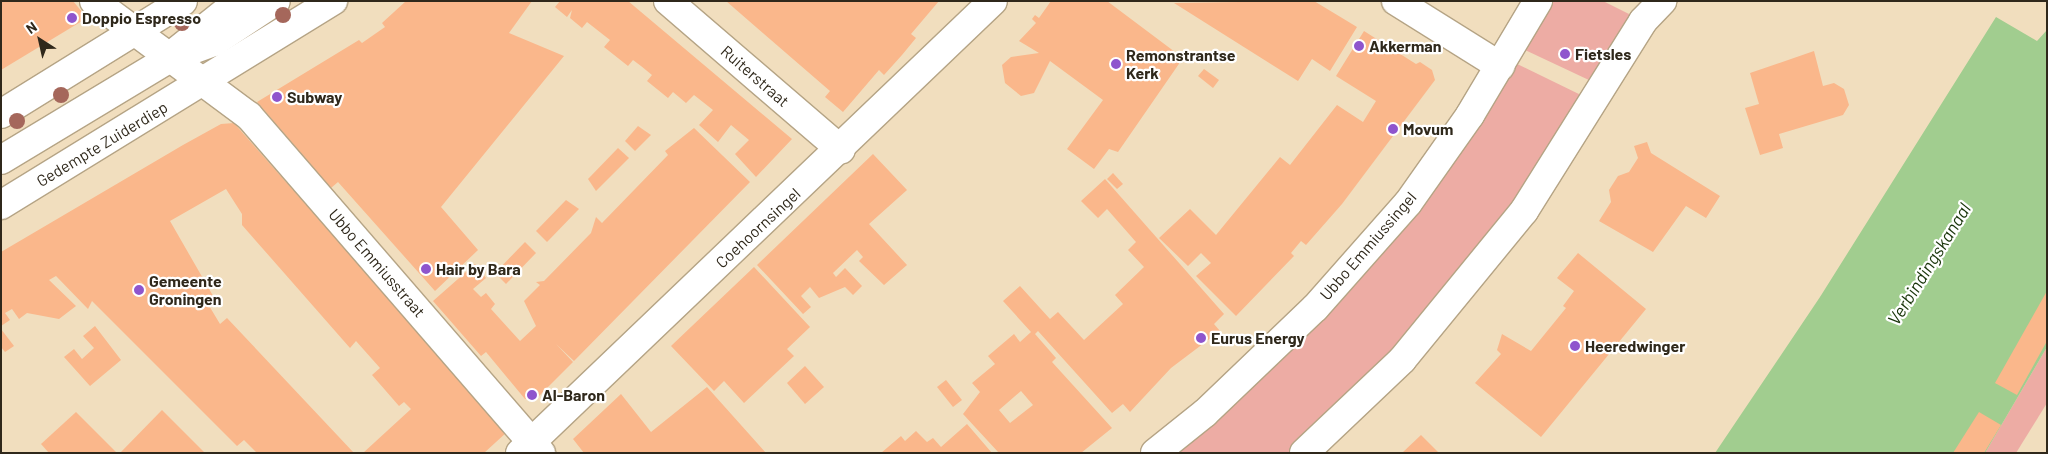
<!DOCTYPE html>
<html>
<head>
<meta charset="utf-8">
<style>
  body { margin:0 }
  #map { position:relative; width:2048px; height:454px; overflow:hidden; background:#f1debe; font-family:Barlow,sans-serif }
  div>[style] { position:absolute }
  .green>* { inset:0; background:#edaca4 }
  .water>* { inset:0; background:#a1cd8f }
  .building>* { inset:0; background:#fab78b }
  .roads { filter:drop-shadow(1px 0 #b5a485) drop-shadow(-1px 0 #b5a485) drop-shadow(0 1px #b5a485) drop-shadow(0 -1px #b5a485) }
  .minor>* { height:28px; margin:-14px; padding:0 14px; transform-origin:14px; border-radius:14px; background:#fff }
  .trees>* { width:16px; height:16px; margin:-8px; border-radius:50%; background:#a5675b }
  .dots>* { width:14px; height:14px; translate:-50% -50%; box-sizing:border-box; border:2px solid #fff; border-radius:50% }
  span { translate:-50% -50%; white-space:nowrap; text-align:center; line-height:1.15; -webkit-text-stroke:4.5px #fff; paint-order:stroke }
  .poi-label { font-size:16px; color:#2f281b; font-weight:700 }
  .left { translate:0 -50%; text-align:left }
  .street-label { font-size:16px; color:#2f281b }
  .water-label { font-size:18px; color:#183409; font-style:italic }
  .frame { position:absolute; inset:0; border:2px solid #2f281b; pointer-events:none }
  .north { position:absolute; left:15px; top:15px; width:50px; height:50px; -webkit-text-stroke:4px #fff; paint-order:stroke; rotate:325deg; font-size:14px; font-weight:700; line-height:20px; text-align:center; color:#2f281b }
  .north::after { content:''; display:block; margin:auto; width:18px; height:22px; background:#2f281b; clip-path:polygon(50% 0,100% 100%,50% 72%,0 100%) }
</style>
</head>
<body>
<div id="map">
  <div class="green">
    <i style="clip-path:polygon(1548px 1px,1603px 1px,1633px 16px,1591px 81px,1521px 48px)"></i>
    <i style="clip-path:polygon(1513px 62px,1585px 97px,1515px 207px,1432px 314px,1293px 453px,1172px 453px)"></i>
    <i style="clip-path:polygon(2047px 347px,2047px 403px,2016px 453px,1985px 453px)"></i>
  </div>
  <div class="water">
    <i style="clip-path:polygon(1996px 17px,2037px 41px,2047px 30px,2047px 347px,1985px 453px,1715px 453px,1820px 297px)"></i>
  </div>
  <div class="building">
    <i style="clip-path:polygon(1px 1px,73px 1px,87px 18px,1px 70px)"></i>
    <i style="clip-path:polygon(406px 1px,532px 1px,509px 33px,564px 56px,441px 207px,478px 250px,435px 291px,338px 182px,331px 188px,257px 102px,359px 40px,362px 43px,385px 27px,382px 23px)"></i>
    <i style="clip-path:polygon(560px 1px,628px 1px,792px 139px,756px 177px,735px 154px,749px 140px,731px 125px,718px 142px,699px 125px,713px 110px,694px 95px,686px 103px,673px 92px,668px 98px,647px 81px,652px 75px,641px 66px,633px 60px,628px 66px,604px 47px,610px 40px,587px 22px,582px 28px,570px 18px,572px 10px,567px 17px,555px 7px)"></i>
    <i style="clip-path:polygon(726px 1px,939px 1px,911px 34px,916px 38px,902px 55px,884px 75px,879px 70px,843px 112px,825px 97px,830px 91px)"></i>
    <i style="clip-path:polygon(1051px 1px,1107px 1px,1183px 58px,1118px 152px,1109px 149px,1094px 169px,1067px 149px,1103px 100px,1050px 61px,1034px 93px,1021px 96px,1005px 83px,1002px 65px,1011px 57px,1039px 53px,1019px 41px,1036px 23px,1032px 19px,1035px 15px,1039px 18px)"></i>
    <i style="clip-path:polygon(1314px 1px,1357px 27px,1330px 71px,1312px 59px,1298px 81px,1174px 3px)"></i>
    <i style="clip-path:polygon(1364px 31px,1416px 64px,1420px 62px,1432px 70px,1435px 80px,1342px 204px,1306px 245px,1301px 241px,1291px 253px,1294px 256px,1236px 316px,1196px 276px,1211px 263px,1201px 253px,1188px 266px,1159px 238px,1190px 209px,1216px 235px,1280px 157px,1290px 165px,1337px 105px,1363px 122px,1376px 101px,1336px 76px)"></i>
    <i style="clip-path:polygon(1814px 51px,1823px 86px,1834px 83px,1844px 89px,1849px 105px,1843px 115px,1779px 134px,1783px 148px,1760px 155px,1745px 108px,1759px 104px,1750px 73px)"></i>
    <i style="clip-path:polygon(1204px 69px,1219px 80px,1213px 88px,1198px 76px)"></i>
    <i style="clip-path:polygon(234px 123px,507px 432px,484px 453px,363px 453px,411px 409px,404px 402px,399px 406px,372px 375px,380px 368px,356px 341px,350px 348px,242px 225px,242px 214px,226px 189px,170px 221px,216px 301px,208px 304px,220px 324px,227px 318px,354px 453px,257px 453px,244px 440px,237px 446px,92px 301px,88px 309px,56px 276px,49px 280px,76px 306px,59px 319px,27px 313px,19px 319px,12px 309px,5px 313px,10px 320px,1px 326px,1px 252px,183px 145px,221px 124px)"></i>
    <i style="clip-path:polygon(638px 126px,651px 135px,635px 151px,625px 141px)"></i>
    <i style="clip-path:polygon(694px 128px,750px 182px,574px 361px,556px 344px,573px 362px,536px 399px,525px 399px,486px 352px,481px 356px,433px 301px,475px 264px,486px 278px,473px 289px,481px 297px,486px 293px,495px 304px,491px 309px,520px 341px,536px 326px,524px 301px,540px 285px,536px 282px,544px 281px,591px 233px,596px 217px,602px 223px,668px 155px,665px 151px)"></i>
    <i style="clip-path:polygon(1647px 142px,1651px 153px,1720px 196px,1706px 218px,1686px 206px,1653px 252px,1599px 221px,1611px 202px,1609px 190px,1618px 176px,1629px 172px,1638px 158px,1634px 146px)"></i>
    <i style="clip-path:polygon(618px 148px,629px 158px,596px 191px,588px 179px)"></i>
    <i style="clip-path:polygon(873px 154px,907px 190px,869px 224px,907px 265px,884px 285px,859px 261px,863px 257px,857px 250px,833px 273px,836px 277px,845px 268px,862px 286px,853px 295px,845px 287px,819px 298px,810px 287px,801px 296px,811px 307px,803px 314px,757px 265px)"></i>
    <i style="clip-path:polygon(1113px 173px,1123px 184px,1117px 189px,1107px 179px)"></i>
    <i style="clip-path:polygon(evenodd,1105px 179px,1224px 314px,1214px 324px,1220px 331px,1171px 368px,1130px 412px,1123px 404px,1112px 413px,1038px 331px,1035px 334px,1056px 358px,1052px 362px,1112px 428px,1081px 453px,999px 453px,963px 414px,980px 392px,972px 383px,995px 364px,988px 356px,1014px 334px,1020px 342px,1031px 332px,1003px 301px,1020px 286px,1050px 319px,1058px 312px,1084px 340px,1123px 304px,1115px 295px,1144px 267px,1128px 250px,1136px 242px,1107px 209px,1098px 218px,1081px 201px,1105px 179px,1021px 391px,1033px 405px,1010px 423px,999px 410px,1021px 391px)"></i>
    <i style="clip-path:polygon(566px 200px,579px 209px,547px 242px,536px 231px)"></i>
    <i style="clip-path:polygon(525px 242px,536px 253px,506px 284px,495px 273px)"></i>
    <i style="clip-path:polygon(1578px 253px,1646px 309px,1541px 437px,1475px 383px,1501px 354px,1497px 350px,1502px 334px,1531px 351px,1566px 308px,1563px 306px,1574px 291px,1557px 278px)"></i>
    <i style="clip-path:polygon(754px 267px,810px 327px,787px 349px,794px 356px,744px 403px,724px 381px,714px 391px,671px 346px)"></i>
    <i style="clip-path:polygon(2047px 291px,2047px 341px,2017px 395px,1995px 383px)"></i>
    <i style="clip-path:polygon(95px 326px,121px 360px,90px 386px,64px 357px,74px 349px,82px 359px,94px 348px,83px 336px)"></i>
    <i style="clip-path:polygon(1px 329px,14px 346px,5px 352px,1px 347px)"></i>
    <i style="clip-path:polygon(805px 366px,824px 387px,805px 404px,787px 383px)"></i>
    <i style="clip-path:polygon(946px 380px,962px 400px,953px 407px,937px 387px)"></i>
    <i style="clip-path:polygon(707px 387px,766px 453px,584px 453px,573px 439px,621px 394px,651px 432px)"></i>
    <i style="clip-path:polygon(162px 410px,205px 453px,120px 453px)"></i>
    <i style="clip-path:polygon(76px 412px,117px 453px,49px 453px,41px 444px)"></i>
    <i style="clip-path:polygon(1979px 412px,2001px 425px,1984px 453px,1953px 453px)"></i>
    <i style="clip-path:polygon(967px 424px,992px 453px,881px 453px,901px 436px,905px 441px,916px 431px,927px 442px,933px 438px,941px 447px)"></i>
    <i style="clip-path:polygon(1421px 435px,1439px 453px,1402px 453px)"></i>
  </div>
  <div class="roads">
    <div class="minor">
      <i style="left:94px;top:1px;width:193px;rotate:36.6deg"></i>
      <i style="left:249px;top:116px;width:446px;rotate:49.1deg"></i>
      <i style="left:668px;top:1px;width:228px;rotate:40.7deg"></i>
      <i style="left:1396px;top:1px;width:123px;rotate:32deg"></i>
      <i style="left:178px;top:50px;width:78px;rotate:-38.8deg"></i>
      <i style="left:1px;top:114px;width:214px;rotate:-31.8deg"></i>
      <i style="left:1px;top:160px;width:197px;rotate:-31.1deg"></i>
      <i style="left:170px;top:58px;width:47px;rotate:-20deg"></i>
      <i style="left:214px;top:42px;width:74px;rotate:-33.5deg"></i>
      <i style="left:1px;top:205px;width:390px;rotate:-31.6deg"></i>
      <i style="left:520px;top:453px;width:654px;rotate:-43.7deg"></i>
      <i style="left:1155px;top:453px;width:64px;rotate:-38.7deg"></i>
      <i style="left:1205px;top:413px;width:152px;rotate:-43.7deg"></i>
      <i style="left:1315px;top:308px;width:140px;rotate:-48.5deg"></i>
      <i style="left:1408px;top:203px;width:108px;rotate:-54.8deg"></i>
      <i style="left:1470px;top:115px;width:133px;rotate:-59.2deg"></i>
      <i style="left:1304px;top:453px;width:135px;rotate:-43.5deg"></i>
      <i style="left:1402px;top:360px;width:193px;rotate:-50.7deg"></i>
      <i style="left:1524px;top:211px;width:224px;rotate:-57.9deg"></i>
      <i style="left:1643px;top:21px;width:28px;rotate:-46deg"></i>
    </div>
  </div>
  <div class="trees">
    <i style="left:283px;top:15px"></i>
    <i style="left:182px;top:23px"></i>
    <i style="left:61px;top:95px"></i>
    <i style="left:17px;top:121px"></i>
  </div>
  <div class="dots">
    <i style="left:72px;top:18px;background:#8f55cd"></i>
    <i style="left:1359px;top:46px;background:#8f55cd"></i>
    <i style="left:1565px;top:54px;background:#8f55cd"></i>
    <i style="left:1116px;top:64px;background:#8f55cd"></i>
    <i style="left:277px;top:97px;background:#8f55cd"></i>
    <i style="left:1393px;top:129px;background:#8f55cd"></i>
    <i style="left:426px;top:269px;background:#8f55cd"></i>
    <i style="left:139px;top:290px;background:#8f55cd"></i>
    <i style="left:1201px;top:338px;background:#8f55cd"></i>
    <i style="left:1575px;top:346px;background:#8f55cd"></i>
    <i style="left:532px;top:395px;background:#8f55cd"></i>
  </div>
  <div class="poi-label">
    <span class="left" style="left:82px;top:18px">Doppio Espresso</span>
    <span class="left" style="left:1369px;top:46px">Akkerman</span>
    <span class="left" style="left:1575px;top:54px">Fietsles</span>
    <span class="left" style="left:1126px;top:64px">Remonstrantse<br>Kerk</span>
    <span class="left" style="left:287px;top:97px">Subway</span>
    <span class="left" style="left:1403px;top:129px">Movum</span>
    <span class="left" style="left:436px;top:269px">Hair by Bara</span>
    <span class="left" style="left:149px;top:290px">Gemeente<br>Groningen</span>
    <span class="left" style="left:1211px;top:338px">Eurus Energy</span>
    <span class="left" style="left:1585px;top:346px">Heeredwinger</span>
    <span class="left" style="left:542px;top:395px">Al-Baron</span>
  </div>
  <div class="street-label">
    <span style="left:755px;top:76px;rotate:41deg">Ruiterstraat</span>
    <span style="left:102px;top:144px;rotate:-31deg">Gedempte Zuiderdiep</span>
    <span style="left:758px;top:228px;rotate:-43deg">Coehoornsingel</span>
    <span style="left:1368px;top:246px;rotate:-49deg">Ubbo Emmiussingel</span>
    <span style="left:377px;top:263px;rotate:49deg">Ubbo Emmiusstraat</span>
  </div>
  <div class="water-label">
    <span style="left:1929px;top:264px;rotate:-58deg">Verbindingskanaal</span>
  </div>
  <div class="frame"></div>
  <div class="north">N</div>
</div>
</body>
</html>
